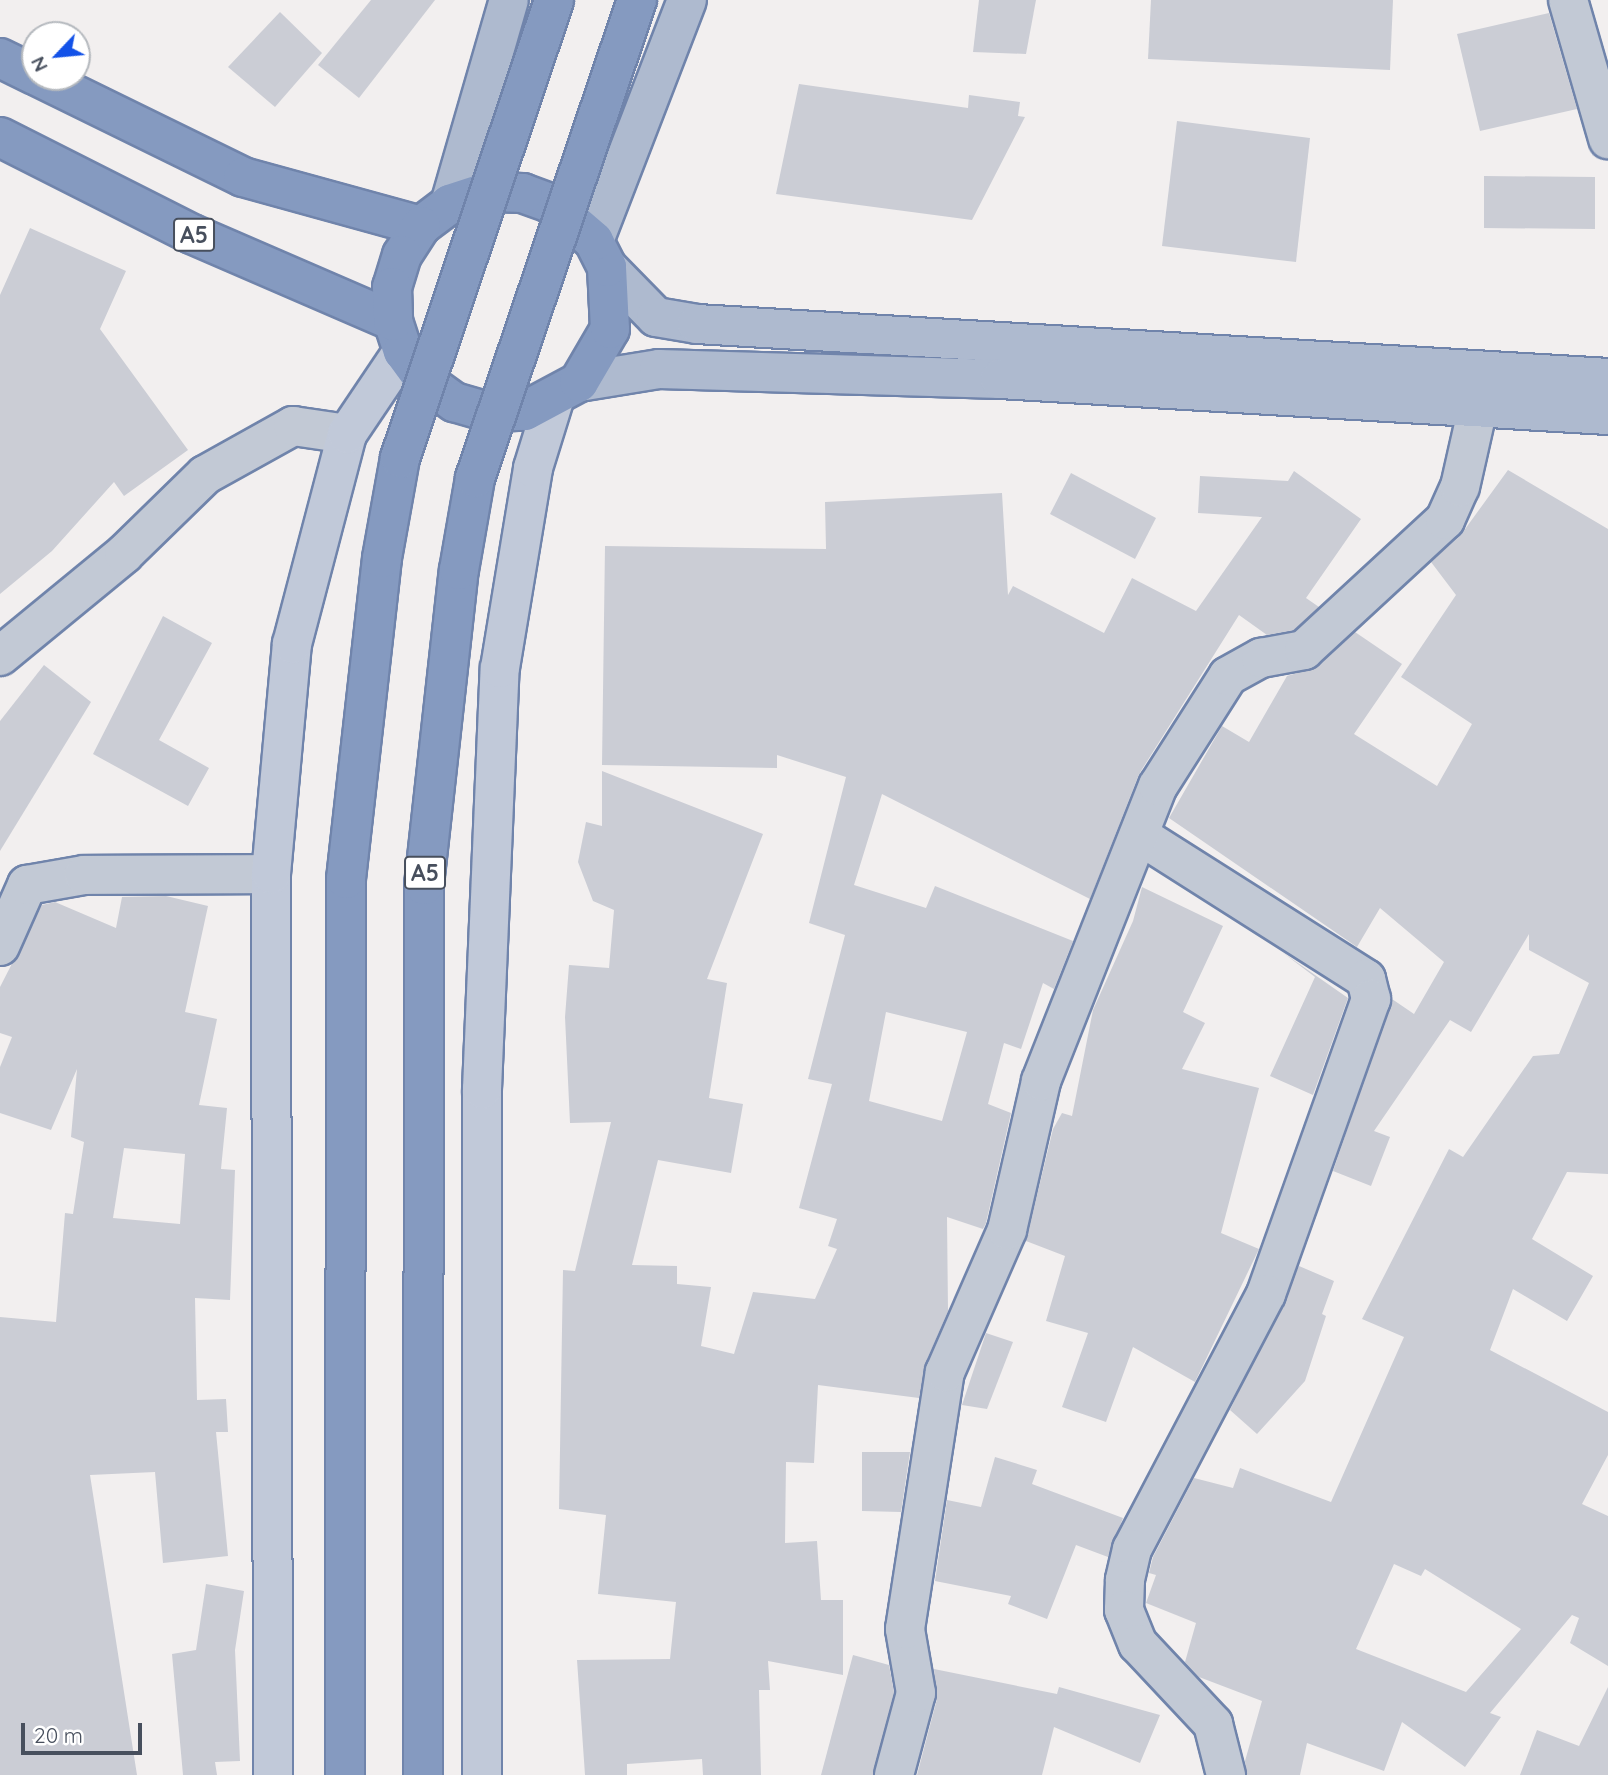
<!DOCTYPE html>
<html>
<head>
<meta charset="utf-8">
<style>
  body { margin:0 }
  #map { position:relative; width:1608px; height:1775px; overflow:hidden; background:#f2efef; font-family:Quicksand,sans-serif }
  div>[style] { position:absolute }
  .building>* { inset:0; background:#cbcdd5 }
  .roads { filter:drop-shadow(2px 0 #7084ab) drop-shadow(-2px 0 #7084ab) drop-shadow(0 2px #7084ab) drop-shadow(0 -2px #7084ab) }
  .street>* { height:38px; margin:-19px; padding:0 19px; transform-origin:19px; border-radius:19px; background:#c2c9d5 }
  .secondary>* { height:38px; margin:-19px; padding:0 19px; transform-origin:19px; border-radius:19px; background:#c1c9d9 }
  .primary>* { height:38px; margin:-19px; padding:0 19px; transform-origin:19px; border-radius:19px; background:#aebacf }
  .highway>* { height:38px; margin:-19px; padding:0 19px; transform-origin:19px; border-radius:19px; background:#859ac0 }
  .bridges { filter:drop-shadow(2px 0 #7084ab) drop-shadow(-2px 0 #7084ab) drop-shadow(0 2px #7084ab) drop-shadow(0 -2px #7084ab) }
  .highway-bridge>* { height:38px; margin:-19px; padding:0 19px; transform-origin:19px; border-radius:19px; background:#859ac0 }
  span { translate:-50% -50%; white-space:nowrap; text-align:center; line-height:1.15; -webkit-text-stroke:5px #fff; paint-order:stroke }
  .shield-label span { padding:2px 5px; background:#fff; border:2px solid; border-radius:5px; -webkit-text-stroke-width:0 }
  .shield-label { font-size:23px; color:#474f5d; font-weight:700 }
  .north { position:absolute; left:21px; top:21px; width:70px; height:70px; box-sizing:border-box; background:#fff; border:2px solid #b5b9be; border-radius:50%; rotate:244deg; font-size:19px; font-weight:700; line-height:28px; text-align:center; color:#474f5d }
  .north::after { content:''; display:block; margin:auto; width:24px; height:32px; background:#1352e8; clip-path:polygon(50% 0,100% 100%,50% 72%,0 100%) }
  .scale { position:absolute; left:21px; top:1723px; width:121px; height:32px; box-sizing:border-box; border:4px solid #474f5d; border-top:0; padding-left:9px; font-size:21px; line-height:24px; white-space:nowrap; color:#474f5d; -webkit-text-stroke:5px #fff; paint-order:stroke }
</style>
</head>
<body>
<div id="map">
  <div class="building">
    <i style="clip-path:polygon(371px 0,435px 0,359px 98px,318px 65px)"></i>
    <i style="clip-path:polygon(979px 0,1036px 0,1026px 54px,973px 52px)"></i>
    <i style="clip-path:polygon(1151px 0,1393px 0,1390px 70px,1148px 59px)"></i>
    <i style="clip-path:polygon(280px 12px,322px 53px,275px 107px,228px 67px)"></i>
    <i style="clip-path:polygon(1549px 13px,1577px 109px,1480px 131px,1457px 34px)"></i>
    <i style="clip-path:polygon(799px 84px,968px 108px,969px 95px,1020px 102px,1018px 116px,1025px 117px,972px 220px,776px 194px)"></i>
    <i style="clip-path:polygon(1177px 121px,1310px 138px,1296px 262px,1162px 246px)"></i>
    <i style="clip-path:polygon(1484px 176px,1595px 177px,1595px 229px,1484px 228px)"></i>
    <i style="clip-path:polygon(30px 228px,126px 271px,100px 329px,188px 450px,124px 496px,114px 482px,52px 551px,0 594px,0 295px)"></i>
    <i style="clip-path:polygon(evenodd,1508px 470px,1608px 529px,1608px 1174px,1567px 1172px,1532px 1239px,1593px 1276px,1567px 1321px,1513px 1289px,1490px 1350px,1608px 1412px,1608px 1455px,1582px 1504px,1608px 1516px,1608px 1666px,1570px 1643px,1579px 1618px,1572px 1615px,1490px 1713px,1501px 1717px,1465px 1767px,1402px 1722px,1384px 1771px,1307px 1743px,1300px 1775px,1247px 1775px,1245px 1761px,1262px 1701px,1199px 1677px,1185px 1662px,1196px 1623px,1146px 1603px,1156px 1575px,1149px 1573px,1153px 1557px,1194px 1478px,1233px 1488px,1240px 1468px,1331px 1502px,1404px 1337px,1362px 1319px,1449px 1149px,1463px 1157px,1533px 1056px,1559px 1054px,1589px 983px,1529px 950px,1529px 934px,1471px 1032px,1450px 1020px,1374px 1131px,1390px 1137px,1371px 1186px,1333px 1171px,1392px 999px,1414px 1014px,1444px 962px,1380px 908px,1357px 947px,1169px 818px,1222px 726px,1249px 742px,1287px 676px,1318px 667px,1355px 632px,1402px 664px,1354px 734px,1437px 786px,1472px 724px,1401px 677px,1456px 595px,1431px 562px,1460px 536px,1508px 470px,1394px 1564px,1421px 1576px,1425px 1569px,1521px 1629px,1466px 1692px,1356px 1649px,1394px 1564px)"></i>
    <i style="clip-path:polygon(evenodd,1294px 471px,1361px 519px,1306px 598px,1319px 607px,1294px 630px,1267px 635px,1239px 615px,1139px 774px,1090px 899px,882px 794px,854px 885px,926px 908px,935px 886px,1073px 941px,1054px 989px,1043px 983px,1021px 1049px,1004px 1043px,988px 1104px,1011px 1113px,986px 1223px,983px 1229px,947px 1217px,948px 1311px,925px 1364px,919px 1398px,818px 1385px,814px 1463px,786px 1462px,785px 1543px,817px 1541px,821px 1600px,843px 1600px,843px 1675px,768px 1661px,770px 1690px,759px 1690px,761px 1775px,703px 1775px,702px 1759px,627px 1764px,627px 1775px,585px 1775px,577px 1660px,670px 1659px,676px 1602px,598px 1594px,606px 1515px,559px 1509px,563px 1270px,575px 1271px,611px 1122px,570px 1123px,565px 1017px,569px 965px,609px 968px,614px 910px,593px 901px,578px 862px,586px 822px,602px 826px,602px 771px,763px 834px,707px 979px,727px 983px,709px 1098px,743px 1104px,731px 1173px,658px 1160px,632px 1265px,677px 1266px,677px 1284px,711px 1287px,701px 1346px,734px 1354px,753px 1292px,815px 1299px,837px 1249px,828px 1246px,837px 1219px,799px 1208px,832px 1084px,808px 1079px,845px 935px,809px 923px,846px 777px,777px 755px,777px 768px,602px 765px,605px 546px,826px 549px,825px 502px,1002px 493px,1008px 595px,1013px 586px,1104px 633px,1132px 578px,1196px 611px,1262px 517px,1198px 513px,1200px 476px,1288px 481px,1294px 471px,886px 1012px,967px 1032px,942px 1121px,869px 1101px,886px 1012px)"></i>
    <i style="clip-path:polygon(1071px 473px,1156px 518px,1135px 559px,1050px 514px)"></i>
    <i style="clip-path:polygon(163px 616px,212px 643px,159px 740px,209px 768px,188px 806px,93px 754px)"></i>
    <i style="clip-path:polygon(44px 665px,91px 702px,0 851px,0 721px)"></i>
    <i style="clip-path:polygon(1142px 887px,1223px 926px,1183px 1012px,1205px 1023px,1182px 1069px,1259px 1088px,1221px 1233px,1259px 1249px,1195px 1382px,1133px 1347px,1106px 1422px,1062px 1407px,1088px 1333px,1046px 1321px,1065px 1256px,1026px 1241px,1053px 1129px,1062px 1113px,1072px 1116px,1093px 1010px,1133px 921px)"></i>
    <i style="clip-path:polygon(evenodd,166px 896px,208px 906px,185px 1012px,217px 1019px,199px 1105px,227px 1108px,221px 1169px,235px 1170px,230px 1300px,195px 1298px,197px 1400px,226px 1399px,228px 1432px,216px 1432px,228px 1556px,163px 1563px,155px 1472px,90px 1475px,137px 1775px,0 1775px,0 1317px,56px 1322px,65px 1213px,73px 1214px,84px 1142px,71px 1137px,77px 1069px,51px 1130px,0 1113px,0 1067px,12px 1037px,0 1033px,0 987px,42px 905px,55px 902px,116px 928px,122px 897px,166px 896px,124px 1148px,185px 1154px,180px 1224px,113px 1218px,124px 1148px)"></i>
    <i style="clip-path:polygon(1282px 952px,1348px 998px,1313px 1095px,1270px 1076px,1315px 977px)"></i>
    <i style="clip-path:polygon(1299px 1266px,1334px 1281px,1322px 1314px,1326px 1316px,1305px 1381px,1257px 1434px,1230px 1410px)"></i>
    <i style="clip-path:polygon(986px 1333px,1013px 1342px,987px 1409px,962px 1405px)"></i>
    <i style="clip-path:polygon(862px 1452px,910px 1452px,901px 1512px,862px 1511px)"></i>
    <i style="clip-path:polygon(995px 1457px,1037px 1470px,1032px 1484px,1123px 1518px,1108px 1557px,1076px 1545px,1047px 1619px,1008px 1604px,1011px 1596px,935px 1581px,947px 1500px,981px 1507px)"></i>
    <i style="clip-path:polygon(206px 1584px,244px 1591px,235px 1650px,240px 1761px,215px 1762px,217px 1775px,183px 1775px,172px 1654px,196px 1650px)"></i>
    <i style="clip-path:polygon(853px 1655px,889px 1665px,894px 1692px,873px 1775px,821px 1775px)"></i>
    <i style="clip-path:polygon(934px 1669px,1057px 1694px,1059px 1687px,1160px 1715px,1140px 1763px,1054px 1727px,1042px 1775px,917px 1775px,937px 1699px)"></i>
    <i style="clip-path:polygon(1608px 1687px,1608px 1775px,1520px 1775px,1537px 1730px,1579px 1746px)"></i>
  </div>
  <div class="roads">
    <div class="street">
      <i style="left:1568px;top:0;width:145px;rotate:73.9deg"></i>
      <i style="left:0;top:656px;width:161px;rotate:-39.4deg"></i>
      <i style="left:124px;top:554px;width:113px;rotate:-44.3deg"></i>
      <i style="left:205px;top:475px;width:101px;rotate:-29.1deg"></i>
      <i style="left:293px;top:426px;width:55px;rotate:8.4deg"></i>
      <i style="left:1139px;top:835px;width:269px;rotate:32.4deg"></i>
      <i style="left:1366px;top:979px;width:21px;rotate:76deg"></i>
      <i style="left:1371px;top:999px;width:313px;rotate:109.6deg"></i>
      <i style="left:1266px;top:1294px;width:288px;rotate:117.7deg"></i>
      <i style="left:1132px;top:1549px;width:32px;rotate:103deg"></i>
      <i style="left:1125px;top:1580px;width:30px;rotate:92deg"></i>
      <i style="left:1124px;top:1610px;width:37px;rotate:68deg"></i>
      <i style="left:1138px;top:1644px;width:110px;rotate:46.8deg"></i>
      <i style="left:1213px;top:1724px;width:53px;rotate:75.7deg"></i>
      <i style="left:0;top:946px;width:67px;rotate:-66.1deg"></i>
      <i style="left:27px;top:885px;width:58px;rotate:-10deg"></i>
      <i style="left:84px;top:875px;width:187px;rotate:-0.3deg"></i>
      <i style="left:894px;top:1775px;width:85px;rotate:-75deg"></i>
      <i style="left:916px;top:1693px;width:65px;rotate:-99.8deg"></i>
      <i style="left:905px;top:1629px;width:260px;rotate:-81.2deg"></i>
      <i style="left:945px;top:1372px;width:155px;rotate:-66.4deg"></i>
      <i style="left:1007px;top:1230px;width:153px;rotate:-77.1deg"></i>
      <i style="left:1041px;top:1081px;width:317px;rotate:-68.4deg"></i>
      <i style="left:1158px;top:786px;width:130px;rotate:-57.5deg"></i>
      <i style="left:1228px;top:676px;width:38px;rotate:-29deg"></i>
      <i style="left:1261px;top:658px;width:44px;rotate:-10.5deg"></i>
      <i style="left:1304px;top:650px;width:192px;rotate:-42.7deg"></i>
      <i style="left:1445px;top:520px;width:36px;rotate:-66deg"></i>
      <i style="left:1460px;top:487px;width:82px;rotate:-77.3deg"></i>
    </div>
    <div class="secondary">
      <i style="left:273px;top:1775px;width:901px;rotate:-90.13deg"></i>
      <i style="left:271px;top:874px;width:231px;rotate:-84.8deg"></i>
      <i style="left:292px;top:644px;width:217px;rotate:-75.3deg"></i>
      <i style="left:347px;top:434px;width:100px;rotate:-56deg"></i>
      <i style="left:482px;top:1775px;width:686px;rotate:-90deg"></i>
      <i style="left:482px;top:1089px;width:421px;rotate:-87.6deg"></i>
      <i style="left:500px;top:668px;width:203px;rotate:-80.6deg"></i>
      <i style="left:533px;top:468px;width:71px;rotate:-72.8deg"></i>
    </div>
    <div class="primary">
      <i style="left:450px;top:204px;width:212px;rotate:-73.9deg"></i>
      <i style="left:594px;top:241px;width:258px;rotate:-68.9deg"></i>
      <i style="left:607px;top:267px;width:70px;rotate:45.6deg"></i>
      <i style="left:656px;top:317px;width:42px;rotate:9.7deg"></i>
      <i style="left:697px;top:324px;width:913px;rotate:3.39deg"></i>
      <i style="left:579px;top:382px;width:81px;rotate:-9.2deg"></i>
      <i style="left:659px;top:369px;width:341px;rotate:1.7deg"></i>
      <i style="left:1000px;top:379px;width:609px;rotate:3.39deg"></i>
    </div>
    <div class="highway">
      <i style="left:0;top:58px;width:39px;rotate:26deg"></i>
      <i style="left:39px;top:77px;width:227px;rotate:26.1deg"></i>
      <i style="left:243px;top:177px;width:185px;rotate:15.4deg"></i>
      <i style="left:0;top:137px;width:215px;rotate:26.8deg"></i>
      <i style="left:192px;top:234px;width:219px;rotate:23.4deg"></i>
      <i style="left:393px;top:321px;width:32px;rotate:72deg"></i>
      <i style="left:403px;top:351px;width:37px;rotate:54deg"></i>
      <i style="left:425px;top:381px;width:36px;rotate:36deg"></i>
      <i style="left:454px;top:402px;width:36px;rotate:16deg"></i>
      <i style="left:489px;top:412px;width:36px;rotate:-2deg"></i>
      <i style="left:525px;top:411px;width:61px;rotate:-28.2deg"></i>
      <i style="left:579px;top:382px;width:61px;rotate:-59.7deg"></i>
      <i style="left:610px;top:329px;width:62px;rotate:-92.8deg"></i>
      <i style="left:607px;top:267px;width:29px;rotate:-117deg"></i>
      <i style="left:594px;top:241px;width:58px;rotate:-139.2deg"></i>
      <i style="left:550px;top:203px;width:29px;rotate:-160deg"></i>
      <i style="left:523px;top:193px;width:37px;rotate:-178deg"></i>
      <i style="left:486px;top:192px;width:38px;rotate:162deg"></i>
      <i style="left:450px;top:204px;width:36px;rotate:143deg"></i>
      <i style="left:421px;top:226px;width:35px;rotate:123deg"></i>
      <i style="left:402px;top:255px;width:34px;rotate:107deg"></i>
      <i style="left:392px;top:287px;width:34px;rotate:88deg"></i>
    </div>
  </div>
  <div class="bridges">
    <div class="highway-bridge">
      <i style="left:345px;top:1775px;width:896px;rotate:-89.94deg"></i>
      <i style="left:346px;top:879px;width:323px;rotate:-83.6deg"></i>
      <i style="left:382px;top:558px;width:102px;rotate:-79.8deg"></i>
      <i style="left:400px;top:458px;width:483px;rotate:-71.4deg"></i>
      <i style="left:423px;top:1775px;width:890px;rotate:-89.94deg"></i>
      <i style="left:424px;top:885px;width:317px;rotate:-83.7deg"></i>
      <i style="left:459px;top:570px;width:93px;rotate:-80.1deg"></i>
      <i style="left:475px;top:478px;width:505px;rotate:-71.28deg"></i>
    </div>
  </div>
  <div class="shield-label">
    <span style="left:194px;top:235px">A5</span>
    <span style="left:425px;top:873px">A5</span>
  </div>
  <div class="north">N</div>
  <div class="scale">20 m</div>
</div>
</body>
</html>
